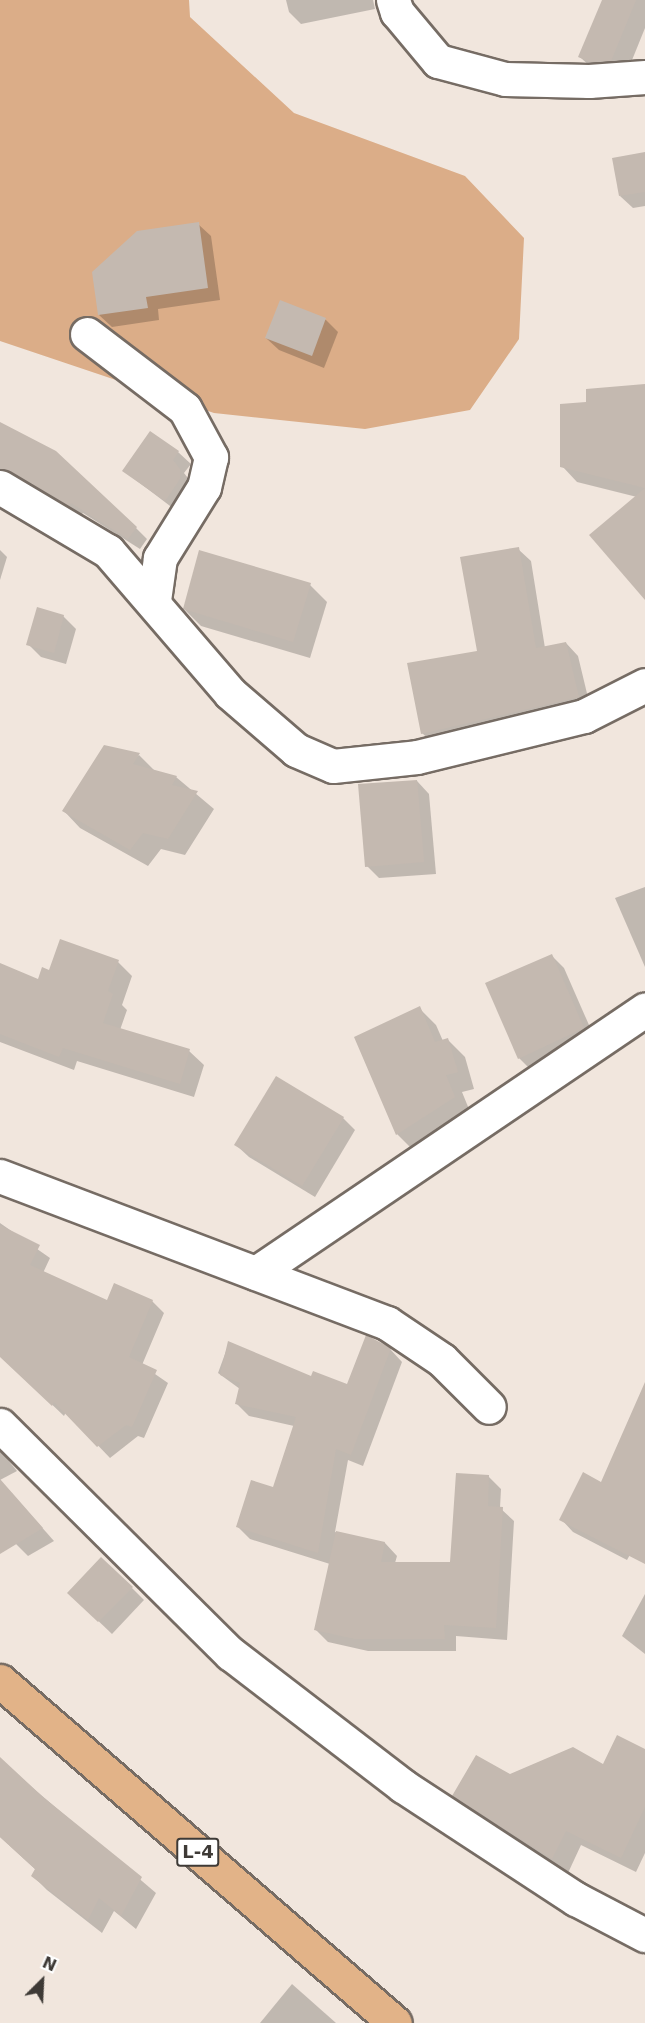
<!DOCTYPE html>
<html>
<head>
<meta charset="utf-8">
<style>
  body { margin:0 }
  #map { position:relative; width:645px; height:2023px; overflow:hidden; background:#f1e6dd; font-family:"DejaVu Sans",sans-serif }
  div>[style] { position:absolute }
  .green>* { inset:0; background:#dbad88 }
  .shadow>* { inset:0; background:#0003 }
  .building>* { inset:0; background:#c4b9b0 }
  .roads { filter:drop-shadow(2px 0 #766c64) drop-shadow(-2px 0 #766c64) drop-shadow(0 2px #766c64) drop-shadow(0 -2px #766c64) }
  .minor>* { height:33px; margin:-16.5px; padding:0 16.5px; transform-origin:16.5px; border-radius:16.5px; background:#fff }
  .major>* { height:33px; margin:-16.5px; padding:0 16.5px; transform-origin:16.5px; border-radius:16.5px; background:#e2b388 }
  span { translate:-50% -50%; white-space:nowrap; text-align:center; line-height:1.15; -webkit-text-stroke:4.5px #fff; paint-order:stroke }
  .shield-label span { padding:2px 4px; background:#fff; border:2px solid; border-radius:4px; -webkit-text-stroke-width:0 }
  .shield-label { font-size:18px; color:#3e3a36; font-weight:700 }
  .north { position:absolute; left:12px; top:1951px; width:60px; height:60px; -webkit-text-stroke:4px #fff; paint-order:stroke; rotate:24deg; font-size:16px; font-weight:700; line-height:24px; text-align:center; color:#3e3a36 }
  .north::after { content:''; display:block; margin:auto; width:21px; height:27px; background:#3e3a36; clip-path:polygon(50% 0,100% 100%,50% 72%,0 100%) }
</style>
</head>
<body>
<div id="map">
  <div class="green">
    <i style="clip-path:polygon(0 0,189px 0,190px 17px,294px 113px,465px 176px,524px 238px,519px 339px,470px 410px,365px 429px,214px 413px,0 341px)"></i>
  </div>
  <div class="shadow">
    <i style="clip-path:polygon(286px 0,373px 0,375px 9px,301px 24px,289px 12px)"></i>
    <i style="clip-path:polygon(603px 0,645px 0,645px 28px,626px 75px,595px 71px,580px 57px)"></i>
    <i style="clip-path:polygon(645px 153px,645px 206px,633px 208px,620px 196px)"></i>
    <i style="clip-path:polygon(198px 224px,211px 236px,220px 300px,158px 309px,159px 320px,112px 327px,99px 315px)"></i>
    <i style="clip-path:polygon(281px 302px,326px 320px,338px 332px,324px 368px,279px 350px,266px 338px)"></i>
    <i style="clip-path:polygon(645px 385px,645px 596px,637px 497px,577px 482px,562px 466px,587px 403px)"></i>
    <i style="clip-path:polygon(0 424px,136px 528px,147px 539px,140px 549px,83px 513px,80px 516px,0 476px)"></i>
    <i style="clip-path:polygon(178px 452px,191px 464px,184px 473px,195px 487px,178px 512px,124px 471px)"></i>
    <i style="clip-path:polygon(518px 549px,531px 561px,545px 648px,566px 643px,578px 656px,591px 710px,435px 745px,422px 733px,478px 653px)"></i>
    <i style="clip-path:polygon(0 550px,7px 557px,0 580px)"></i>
    <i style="clip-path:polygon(310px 585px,327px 602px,310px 658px,201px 626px,184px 609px)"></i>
    <i style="clip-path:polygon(63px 616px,76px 629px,66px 664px,41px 657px,28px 644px)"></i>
    <i style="clip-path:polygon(139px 755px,156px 772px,176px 777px,214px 809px,185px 855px,161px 849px,148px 866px,80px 828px,64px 811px)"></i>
    <i style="clip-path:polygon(417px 781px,429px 794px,436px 874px,379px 878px,367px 866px)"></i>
    <i style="clip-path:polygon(645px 887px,645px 967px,615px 898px)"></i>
    <i style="clip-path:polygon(552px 956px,564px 968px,596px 1041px,531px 1070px,519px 1058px)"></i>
    <i style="clip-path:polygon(118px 962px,132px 976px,122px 1005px,127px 1010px,120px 1030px,189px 1051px,204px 1065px,194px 1097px,77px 1061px,74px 1070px,0 1042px,0 965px,39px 981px,49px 972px)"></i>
    <i style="clip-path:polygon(419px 1008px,436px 1025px,443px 1041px,448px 1040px,465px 1057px,474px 1089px,462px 1092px,471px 1114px,414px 1151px,397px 1134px)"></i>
    <i style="clip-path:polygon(343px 1118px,355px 1130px,315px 1197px,249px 1157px,236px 1145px)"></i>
    <i style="clip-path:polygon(0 1223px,50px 1258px,43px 1273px,108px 1302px,152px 1301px,164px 1313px,142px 1365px,168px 1383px,144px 1438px,138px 1436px,110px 1458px,66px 1412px,64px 1416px,0 1355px)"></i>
    <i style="clip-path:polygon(229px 1343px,312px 1378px,348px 1386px,390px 1349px,402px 1362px,363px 1466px,348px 1460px,335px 1532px,385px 1543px,397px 1556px,395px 1563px,452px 1563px,488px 1476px,501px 1489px,500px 1508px,514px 1521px,507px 1640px,456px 1636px,456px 1651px,368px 1651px,328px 1642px,315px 1629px,330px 1564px,250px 1539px,238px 1527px,274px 1489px,294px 1426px,249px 1416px,237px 1404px,240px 1389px,218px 1373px)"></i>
    <i style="clip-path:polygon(645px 1412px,645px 1528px,627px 1560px,573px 1532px,561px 1519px,602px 1484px)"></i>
    <i style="clip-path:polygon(0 1450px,17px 1471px,0 1480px)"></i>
    <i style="clip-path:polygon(0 1481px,8px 1489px,54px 1541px,28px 1556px,16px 1544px,0 1523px)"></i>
    <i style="clip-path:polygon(132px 1588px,144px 1600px,112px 1634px,69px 1593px)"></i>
    <i style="clip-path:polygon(645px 1594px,645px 1654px,622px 1636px)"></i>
    <i style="clip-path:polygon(645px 1751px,645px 1853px,636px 1872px,581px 1845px,568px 1873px,469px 1811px,454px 1796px,510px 1776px,603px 1766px)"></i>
    <i style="clip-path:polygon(0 1760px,156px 1893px,136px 1929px,114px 1911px,102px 1933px,47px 1890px,33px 1876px,36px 1870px,0 1837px)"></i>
    <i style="clip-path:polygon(292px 1984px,336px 2023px,260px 2023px)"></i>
  </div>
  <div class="building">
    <i style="clip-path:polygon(602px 0,636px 0,611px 61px,590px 62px,578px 57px)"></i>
    <i style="clip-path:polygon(645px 152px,645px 192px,619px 196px,612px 158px)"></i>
    <i style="clip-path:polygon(199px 222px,208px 288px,146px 297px,148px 308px,98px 315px,92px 272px,137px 231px)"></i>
    <i style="clip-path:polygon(280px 300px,326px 318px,312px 356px,265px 338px)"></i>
    <i style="clip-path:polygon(645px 384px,645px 488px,560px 467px,560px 404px,586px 402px,586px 389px)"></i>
    <i style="clip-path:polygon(0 422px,56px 451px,137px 527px,128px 539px,71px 503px,69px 506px,0 468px)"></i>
    <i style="clip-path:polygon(150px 431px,179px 451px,173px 460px,180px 469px,180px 479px,165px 501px,122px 471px)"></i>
    <i style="clip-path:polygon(645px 488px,645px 600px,589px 535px)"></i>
    <i style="clip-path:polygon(519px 547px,536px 648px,566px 642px,579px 697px,421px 734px,407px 663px,477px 651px,460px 557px)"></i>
    <i style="clip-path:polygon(199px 550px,311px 583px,293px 642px,183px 609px)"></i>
    <i style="clip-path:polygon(37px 607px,64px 615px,54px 653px,26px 645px)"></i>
    <i style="clip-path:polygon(104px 745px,140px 753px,133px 764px,177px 776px,172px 785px,198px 791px,168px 839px,143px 833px,130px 850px,62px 811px)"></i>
    <i style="clip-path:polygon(417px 780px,424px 862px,365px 867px,358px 784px)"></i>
    <i style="clip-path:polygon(60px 939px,119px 960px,108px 991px,113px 994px,103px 1023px,190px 1049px,180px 1084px,63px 1048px,59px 1057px,0 1034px,0 963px,38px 979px,42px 967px,49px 970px)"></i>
    <i style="clip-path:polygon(552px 954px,584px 1028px,518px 1059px,485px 983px)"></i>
    <i style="clip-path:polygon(420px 1006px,435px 1042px,448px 1038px,458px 1072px,446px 1075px,455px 1097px,396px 1135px,354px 1037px)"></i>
    <i style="clip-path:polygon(276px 1076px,344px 1117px,302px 1186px,234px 1145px)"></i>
    <i style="clip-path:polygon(0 1225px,40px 1245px,30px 1265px,107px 1300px,114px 1283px,153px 1300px,129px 1357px,157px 1370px,132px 1427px,126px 1425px,97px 1447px,54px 1402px,52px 1406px,0 1357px)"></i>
    <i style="clip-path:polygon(366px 1335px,391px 1348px,351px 1455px,336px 1449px,318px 1553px,236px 1527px,251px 1480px,273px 1487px,296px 1417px,235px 1404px,240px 1383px,220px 1375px,228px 1341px,311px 1376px,313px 1371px,347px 1384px)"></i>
    <i style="clip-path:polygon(645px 1382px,645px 1564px,559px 1520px,583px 1472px,601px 1482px)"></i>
    <i style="clip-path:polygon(456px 1473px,489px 1475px,488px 1506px,503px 1507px,496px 1628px,444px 1625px,445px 1639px,355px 1639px,314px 1630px,336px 1531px,385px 1542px,381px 1562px,450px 1562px)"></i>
    <i style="clip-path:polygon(0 1479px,43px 1528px,0 1554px)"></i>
    <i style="clip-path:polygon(101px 1557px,133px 1587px,98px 1622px,67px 1593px)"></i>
    <i style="clip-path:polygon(617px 1735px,645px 1749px,645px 1807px,621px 1858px,566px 1831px,552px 1859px,452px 1796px,476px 1755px,510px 1774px,573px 1747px,603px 1764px)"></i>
    <i style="clip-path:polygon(0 1757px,43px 1797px,142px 1877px,121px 1916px,99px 1898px,88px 1920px,31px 1876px,35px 1869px,0 1837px)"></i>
  </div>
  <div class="roads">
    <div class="minor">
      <i style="left:393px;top:0;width:13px;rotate:72deg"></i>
      <i style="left:397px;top:12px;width:64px;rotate:50.1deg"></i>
      <i style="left:438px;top:61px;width:69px;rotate:15deg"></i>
      <i style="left:505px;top:79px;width:84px;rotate:1.4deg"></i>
      <i style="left:589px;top:81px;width:56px;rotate:-4.1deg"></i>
      <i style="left:87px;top:334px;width:123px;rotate:37.4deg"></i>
      <i style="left:185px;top:409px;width:55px;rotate:61.6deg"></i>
      <i style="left:211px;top:457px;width:31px;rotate:103deg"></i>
      <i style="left:204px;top:487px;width:84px;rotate:121.8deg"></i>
      <i style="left:160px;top:558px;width:42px;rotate:98.1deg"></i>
      <i style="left:0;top:487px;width:126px;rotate:30.7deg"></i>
      <i style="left:108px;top:551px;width:187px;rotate:49.3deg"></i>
      <i style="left:230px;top:693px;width:87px;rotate:40.8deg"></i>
      <i style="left:296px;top:750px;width:40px;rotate:23.4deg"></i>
      <i style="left:333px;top:766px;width:84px;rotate:-6.1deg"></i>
      <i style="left:417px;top:757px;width:172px;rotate:-13.8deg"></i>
      <i style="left:584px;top:716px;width:68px;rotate:-26.9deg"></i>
      <i style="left:0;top:1176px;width:414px;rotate:20.8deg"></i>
      <i style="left:387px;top:1323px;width:66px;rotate:33.9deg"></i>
      <i style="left:442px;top:1360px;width:66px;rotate:45deg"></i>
      <i style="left:256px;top:1273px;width:470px;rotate:-34.1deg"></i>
      <i style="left:0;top:1425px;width:325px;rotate:44.8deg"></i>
      <i style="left:231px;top:1654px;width:217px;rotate:37.5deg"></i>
      <i style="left:403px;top:1786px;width:207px;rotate:33.2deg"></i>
      <i style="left:576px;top:1899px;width:78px;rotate:27.6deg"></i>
    </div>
    <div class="major">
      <i style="left:0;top:1681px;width:522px;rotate:40.89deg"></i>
    </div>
  </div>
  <div class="shield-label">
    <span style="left:198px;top:1852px">L-4</span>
  </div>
  <div class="north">N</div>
</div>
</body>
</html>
